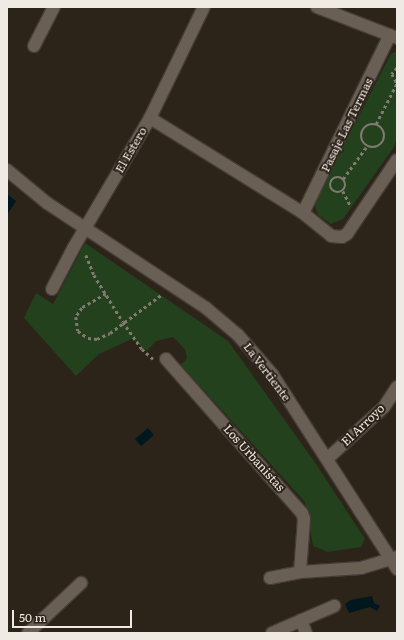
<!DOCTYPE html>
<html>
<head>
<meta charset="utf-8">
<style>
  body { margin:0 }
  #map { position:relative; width:404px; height:640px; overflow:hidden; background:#2c2319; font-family:Literata,serif }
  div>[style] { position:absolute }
  .green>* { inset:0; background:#23411d }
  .water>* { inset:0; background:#00181d }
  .path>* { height:2.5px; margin-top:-1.25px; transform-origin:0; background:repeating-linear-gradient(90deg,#817a71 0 3px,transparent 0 6px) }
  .path>.ring { margin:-1.25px; padding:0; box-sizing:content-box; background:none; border:2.5px solid #817a71; border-radius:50% }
  .roads { filter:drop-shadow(1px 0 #443d36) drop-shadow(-1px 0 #443d36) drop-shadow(0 1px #443d36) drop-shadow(0 -1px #443d36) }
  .minor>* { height:12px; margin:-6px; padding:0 6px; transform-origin:6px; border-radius:6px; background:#6a5f55 }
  span { translate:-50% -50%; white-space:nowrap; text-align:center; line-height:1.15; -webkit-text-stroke:4px #2c2319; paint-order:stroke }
  .street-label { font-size:12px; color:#f0eae4 }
  .frame { position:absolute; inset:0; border:8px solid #f0eae4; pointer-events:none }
  .scale { position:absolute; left:12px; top:610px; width:120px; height:18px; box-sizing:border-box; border:2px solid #f0eae4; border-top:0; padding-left:5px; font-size:12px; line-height:14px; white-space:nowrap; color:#f0eae4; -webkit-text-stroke:3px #2c2319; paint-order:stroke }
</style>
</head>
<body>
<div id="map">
  <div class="green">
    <i style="clip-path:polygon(397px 51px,397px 137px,394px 147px,343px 219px,331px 224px,318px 215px,314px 203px,391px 54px)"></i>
    <i style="clip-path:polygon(85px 243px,228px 341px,316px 464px,365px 539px,361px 547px,328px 552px,313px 546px,305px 502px,181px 365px,187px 358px,185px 349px,173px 337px,156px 341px,147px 351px,132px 339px,99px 354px,76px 376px,24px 318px,36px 293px,53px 304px)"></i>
  </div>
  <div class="water">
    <i style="clip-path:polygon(8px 195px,16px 201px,7px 215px,7px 196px)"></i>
    <i style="clip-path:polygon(148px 428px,154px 435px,141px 446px,135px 439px)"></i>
    <i style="clip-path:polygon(372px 596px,374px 603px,380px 606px,377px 611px,370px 607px,349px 613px,345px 604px,351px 600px)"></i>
  </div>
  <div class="path">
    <i style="left:397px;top:68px;width:8px;rotate:130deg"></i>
    <i style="left:392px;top:74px;width:10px;rotate:61deg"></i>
    <i class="ring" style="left:361px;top:124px;width:21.5px;height:21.5px"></i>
    <i style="left:376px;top:124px;width:46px;rotate:-62.9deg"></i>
    <i class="ring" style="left:330px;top:177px;width:13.5px;height:13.5px"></i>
    <i style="left:343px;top:179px;width:39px;rotate:-54deg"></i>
    <i style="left:343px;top:191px;width:16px;rotate:63deg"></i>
    <i style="left:86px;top:255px;width:22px;rotate:68deg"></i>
    <i style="left:94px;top:275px;width:55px;rotate:58.3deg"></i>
    <i style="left:123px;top:322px;width:33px;rotate:55deg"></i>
    <i style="left:142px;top:349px;width:15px;rotate:42deg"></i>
    <i style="left:106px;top:294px;width:28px;rotate:150deg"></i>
    <i style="left:82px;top:308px;width:11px;rotate:124deg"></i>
    <i style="left:76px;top:317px;width:14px;rotate:82deg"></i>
    <i style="left:78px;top:331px;width:12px;rotate:35deg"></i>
    <i style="left:88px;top:338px;width:9px;rotate:6deg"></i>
    <i style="left:97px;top:339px;width:14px;rotate:-25deg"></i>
    <i style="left:110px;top:333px;width:64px;rotate:-36.7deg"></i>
  </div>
  <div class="roads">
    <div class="minor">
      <i style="left:317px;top:7px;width:86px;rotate:21.2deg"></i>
      <i style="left:34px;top:46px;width:44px;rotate:-62.9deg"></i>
      <i style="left:150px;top:118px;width:180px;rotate:31.8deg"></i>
      <i style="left:303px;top:213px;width:36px;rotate:39deg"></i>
      <i style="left:331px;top:236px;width:11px;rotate:5deg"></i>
      <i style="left:342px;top:237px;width:6px;rotate:-31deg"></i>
      <i style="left:347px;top:234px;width:89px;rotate:-56deg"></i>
      <i style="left:7px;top:170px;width:52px;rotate:39.5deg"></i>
      <i style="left:47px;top:203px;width:191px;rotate:33.4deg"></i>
      <i style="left:206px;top:308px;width:42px;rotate:40.2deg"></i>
      <i style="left:238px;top:335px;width:52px;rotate:48.9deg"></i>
      <i style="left:272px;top:374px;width:232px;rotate:57.3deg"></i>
      <i style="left:303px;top:213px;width:198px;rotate:-64deg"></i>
      <i style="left:52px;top:289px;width:47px;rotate:-62.4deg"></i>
      <i style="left:74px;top:247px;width:150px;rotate:-59.5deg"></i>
      <i style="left:150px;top:118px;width:123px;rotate:-64.1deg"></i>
      <i style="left:166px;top:359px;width:205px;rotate:48.6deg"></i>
      <i style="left:302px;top:513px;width:6px;rotate:72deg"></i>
      <i style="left:304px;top:519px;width:53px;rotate:94.3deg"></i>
      <i style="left:327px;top:459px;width:77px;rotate:-42.4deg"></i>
      <i style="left:384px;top:407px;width:24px;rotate:-57deg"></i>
      <i style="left:270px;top:578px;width:31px;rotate:-11deg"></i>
      <i style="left:300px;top:572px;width:61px;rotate:-3.8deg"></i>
      <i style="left:361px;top:568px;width:38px;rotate:-17deg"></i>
      <i style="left:301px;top:620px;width:14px;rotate:69deg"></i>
      <i style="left:28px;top:633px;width:73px;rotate:-43.3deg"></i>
      <i style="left:272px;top:633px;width:68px;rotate:-23.5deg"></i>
    </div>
  </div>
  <div class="street-label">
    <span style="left:347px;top:125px;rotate:-64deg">Pasaje Las Termas</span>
    <span style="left:131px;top:150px;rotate:-60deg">El Estero</span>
    <span style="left:267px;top:372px;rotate:53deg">La Vertiente</span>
    <span style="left:363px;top:425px;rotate:-44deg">El Arroyo</span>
    <span style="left:254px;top:458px;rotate:48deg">Los Urbanistas</span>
  </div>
  <div class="frame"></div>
  <div class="scale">50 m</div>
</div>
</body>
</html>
